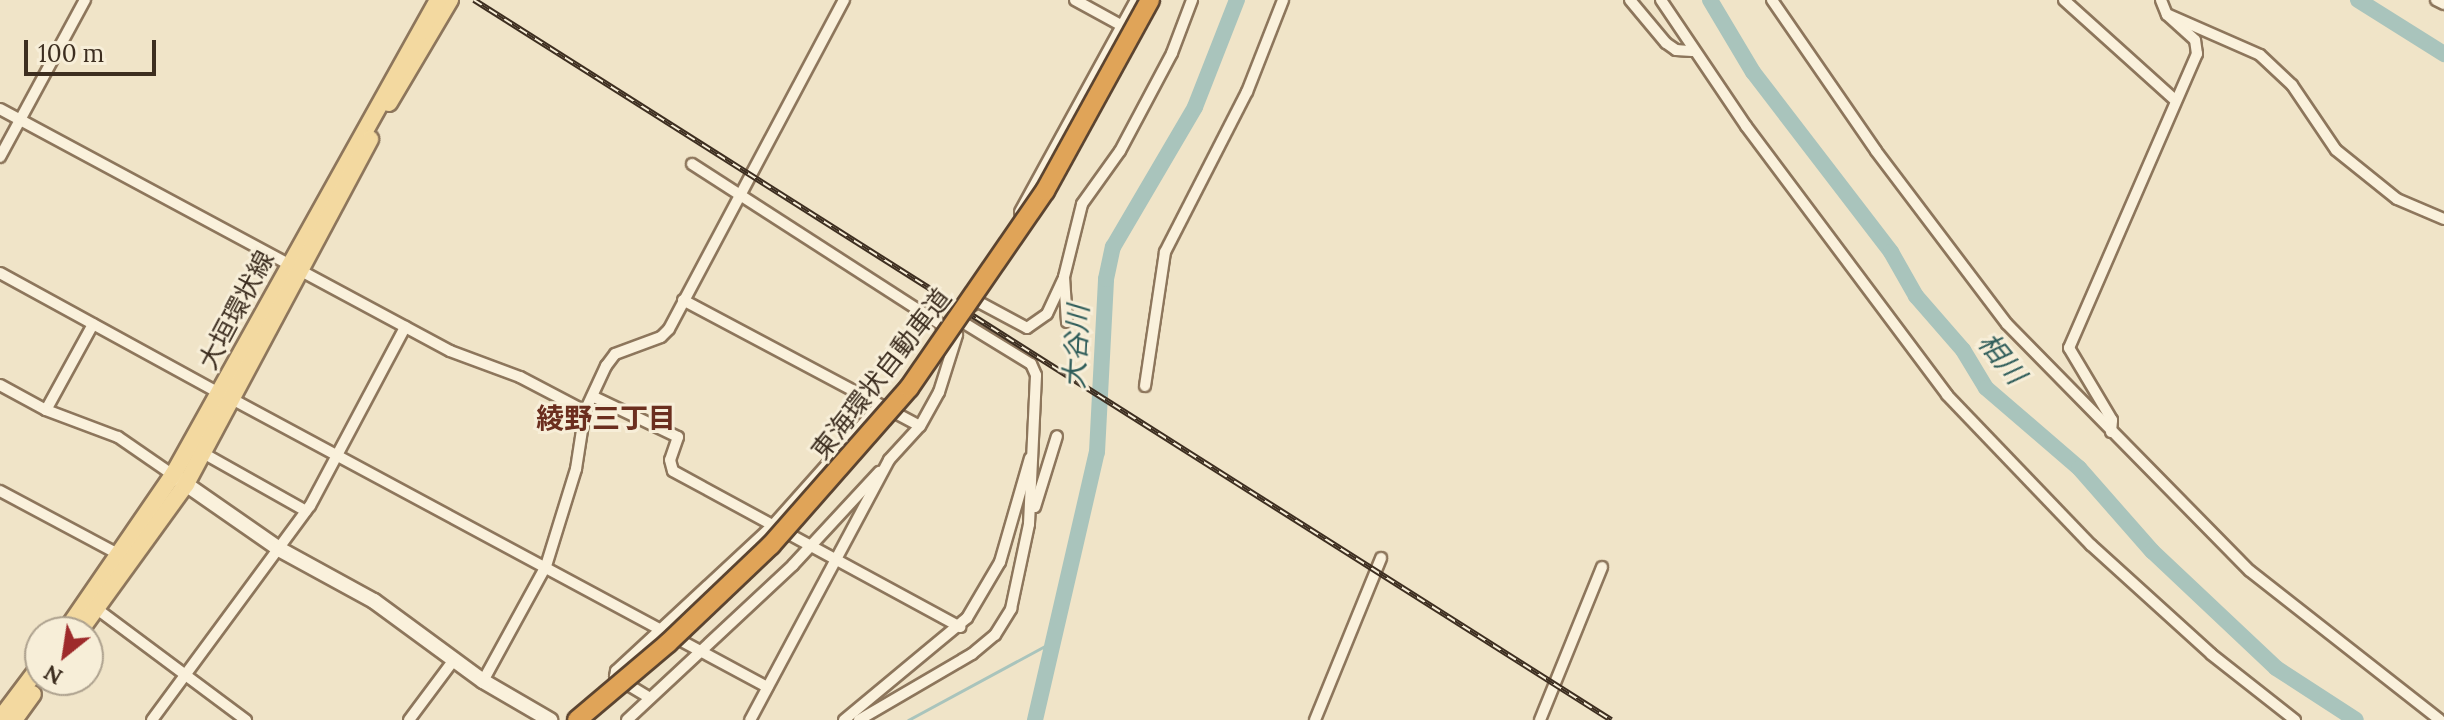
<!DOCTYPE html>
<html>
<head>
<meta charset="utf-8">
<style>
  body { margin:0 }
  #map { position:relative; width:2444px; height:720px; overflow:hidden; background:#f0e4c8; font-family:Lora,"Noto Sans JP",serif }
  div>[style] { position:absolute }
  .stream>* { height:3px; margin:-1.5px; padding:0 1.5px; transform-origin:1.5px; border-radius:1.5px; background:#a9c4bc }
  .river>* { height:16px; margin:-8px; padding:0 8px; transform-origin:8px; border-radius:8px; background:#a9c4bc }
  .roads { filter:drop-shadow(2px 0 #8d765c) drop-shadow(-2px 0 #8d765c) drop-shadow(0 2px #8d765c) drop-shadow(0 -2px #8d765c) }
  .street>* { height:10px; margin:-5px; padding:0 5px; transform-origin:5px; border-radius:5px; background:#faf1dc }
  .secondary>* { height:14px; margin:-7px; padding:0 7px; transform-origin:7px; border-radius:7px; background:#faf1dc }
  .primary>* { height:16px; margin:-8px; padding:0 8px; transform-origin:8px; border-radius:8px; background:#f3d9a0 }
  .rail>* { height:6px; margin-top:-3px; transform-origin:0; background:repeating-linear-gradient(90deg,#f7eed8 0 9px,#3d2e20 0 18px); box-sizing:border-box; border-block:2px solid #3d2e20 }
  .bridges { filter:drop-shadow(2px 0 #5b4430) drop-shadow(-2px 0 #5b4430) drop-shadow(0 2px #5b4430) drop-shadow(0 -2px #5b4430) }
  .highway-bridge>* { height:18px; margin:-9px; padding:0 9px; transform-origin:9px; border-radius:9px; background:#e0a458 }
  span { translate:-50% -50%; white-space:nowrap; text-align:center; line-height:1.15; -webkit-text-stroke:6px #f7eed8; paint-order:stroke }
  .street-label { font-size:26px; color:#3d2e20 }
  .water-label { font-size:28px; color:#2f5d5a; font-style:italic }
  .neighbourhood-label { font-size:28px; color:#6b2e1e; font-weight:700 }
  .north { position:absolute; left:24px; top:616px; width:80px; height:80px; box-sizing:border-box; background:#f7eed8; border:2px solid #ada18e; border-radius:50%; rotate:210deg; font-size:22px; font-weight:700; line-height:32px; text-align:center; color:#3d2e20 }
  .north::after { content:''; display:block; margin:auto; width:28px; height:36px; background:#9e2a2b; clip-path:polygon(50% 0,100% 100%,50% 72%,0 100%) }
  .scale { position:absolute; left:24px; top:40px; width:132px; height:36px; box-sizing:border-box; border:4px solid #3d2e20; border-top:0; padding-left:10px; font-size:24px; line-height:28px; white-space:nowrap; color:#3d2e20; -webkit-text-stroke:6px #f7eed8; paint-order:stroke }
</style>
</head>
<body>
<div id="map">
  <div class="stream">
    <i style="left:908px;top:720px;width:166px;rotate:-28.4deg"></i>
  </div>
  <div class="river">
    <i style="left:1710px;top:0;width:84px;rotate:59.2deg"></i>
    <i style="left:1753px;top:72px;width:227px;rotate:52.5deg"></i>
    <i style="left:1891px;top:252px;width:51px;rotate:60.4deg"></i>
    <i style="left:1916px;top:296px;width:72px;rotate:49deg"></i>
    <i style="left:1963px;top:350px;width:44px;rotate:58.8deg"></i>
    <i style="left:1986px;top:388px;width:123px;rotate:40.7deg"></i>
    <i style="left:2079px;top:468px;width:111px;rotate:48.7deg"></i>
    <i style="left:2152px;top:551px;width:170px;rotate:43.3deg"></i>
    <i style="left:2276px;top:668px;width:95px;rotate:33deg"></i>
    <i style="left:2358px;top:0;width:102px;rotate:32.1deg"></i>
    <i style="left:1035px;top:720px;width:275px;rotate:-77deg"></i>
    <i style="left:1097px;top:452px;width:173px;rotate:-87deg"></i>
    <i style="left:1106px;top:279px;width:33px;rotate:-78deg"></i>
    <i style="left:1113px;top:247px;width:162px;rotate:-59.6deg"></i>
    <i style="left:1195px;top:107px;width:115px;rotate:-68.6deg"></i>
  </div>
  <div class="roads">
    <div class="street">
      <i style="left:1075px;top:0;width:58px;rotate:28.8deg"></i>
      <i style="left:1630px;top:0;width:56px;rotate:50.1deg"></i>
      <i style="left:1666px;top:43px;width:12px;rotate:35deg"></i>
      <i style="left:1676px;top:50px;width:16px;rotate:4deg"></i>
      <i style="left:1661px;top:0;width:152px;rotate:56deg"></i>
      <i style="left:1746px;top:126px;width:336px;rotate:53.2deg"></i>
      <i style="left:1947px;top:395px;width:208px;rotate:46.2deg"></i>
      <i style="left:2091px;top:545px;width:162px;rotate:42.2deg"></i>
      <i style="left:2211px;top:654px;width:107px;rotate:38.2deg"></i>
      <i style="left:1772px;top:0;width:183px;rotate:55.4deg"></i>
      <i style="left:1876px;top:151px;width:217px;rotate:52.9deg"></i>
      <i style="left:2007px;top:324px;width:346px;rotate:45.5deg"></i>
      <i style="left:2250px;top:571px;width:241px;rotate:38.1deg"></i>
      <i style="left:2064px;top:0;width:149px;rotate:42deg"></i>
      <i style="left:2436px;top:0;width:9px;rotate:27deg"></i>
      <i style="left:2169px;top:15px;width:99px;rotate:23.7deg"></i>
      <i style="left:2260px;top:55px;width:44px;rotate:43.2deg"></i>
      <i style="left:2292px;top:85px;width:78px;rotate:55.9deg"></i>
      <i style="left:2336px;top:150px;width:78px;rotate:38.8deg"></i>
      <i style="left:2397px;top:199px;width:51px;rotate:23.1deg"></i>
      <i style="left:0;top:109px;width:511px;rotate:28.27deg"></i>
      <i style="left:450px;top:351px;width:75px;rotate:20.4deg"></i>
      <i style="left:520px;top:377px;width:73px;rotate:27.6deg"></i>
      <i style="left:0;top:157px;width:179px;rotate:-61.6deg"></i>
      <i style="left:692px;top:164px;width:315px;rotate:32.8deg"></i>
      <i style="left:957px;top:335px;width:60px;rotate:107.5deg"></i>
      <i style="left:939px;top:392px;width:39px;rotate:119deg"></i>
      <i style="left:920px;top:426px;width:46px;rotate:132.4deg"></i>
      <i style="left:889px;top:460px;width:295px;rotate:118.1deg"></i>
      <i style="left:1020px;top:212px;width:242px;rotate:-61.3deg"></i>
      <i style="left:0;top:273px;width:250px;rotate:28.7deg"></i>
      <i style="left:683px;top:300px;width:268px;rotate:28deg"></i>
      <i style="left:973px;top:305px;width:5px;rotate:-68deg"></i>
      <i style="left:975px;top:300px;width:59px;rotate:28.3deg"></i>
      <i style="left:1027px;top:328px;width:24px;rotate:-35deg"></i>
      <i style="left:1047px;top:314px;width:38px;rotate:-65deg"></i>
      <i style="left:1067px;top:322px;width:45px;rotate:-93.8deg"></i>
      <i style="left:1064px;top:277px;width:75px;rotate:-76.1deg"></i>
      <i style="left:1082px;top:204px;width:65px;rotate:-54.4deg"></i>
      <i style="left:1120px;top:151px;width:111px;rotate:-62deg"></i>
      <i style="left:1172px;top:53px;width:57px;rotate:-69.3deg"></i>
      <i style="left:0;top:385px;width:52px;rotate:28.5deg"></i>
      <i style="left:46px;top:410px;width:77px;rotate:20.6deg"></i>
      <i style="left:118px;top:437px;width:67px;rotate:34.6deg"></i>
      <i style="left:1145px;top:386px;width:135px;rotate:-81.5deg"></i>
      <i style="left:1165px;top:252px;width:180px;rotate:-62.9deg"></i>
      <i style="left:1247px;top:92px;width:99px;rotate:-68.6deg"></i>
      <i style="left:594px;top:397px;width:93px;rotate:25.5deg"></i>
      <i style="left:678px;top:437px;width:24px;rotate:109deg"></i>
      <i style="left:670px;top:460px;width:11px;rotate:75deg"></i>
      <i style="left:673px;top:471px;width:327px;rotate:28.5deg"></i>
      <i style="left:232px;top:399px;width:608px;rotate:28.29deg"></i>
      <i style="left:46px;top:410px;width:98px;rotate:-61.3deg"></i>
      <i style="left:2111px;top:432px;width:12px;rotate:-85deg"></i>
      <i style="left:2112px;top:420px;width:84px;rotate:-120.8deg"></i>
      <i style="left:2069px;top:348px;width:321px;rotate:-66.5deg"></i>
      <i style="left:2197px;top:54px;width:14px;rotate:-98deg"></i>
      <i style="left:2195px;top:40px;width:38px;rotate:-138deg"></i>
      <i style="left:2167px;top:15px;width:16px;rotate:-112deg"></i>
      <i style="left:203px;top:453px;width:118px;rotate:29.4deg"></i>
      <i style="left:0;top:491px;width:136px;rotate:28.1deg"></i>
      <i style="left:1035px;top:507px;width:74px;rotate:-72.8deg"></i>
      <i style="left:97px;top:609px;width:186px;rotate:36.7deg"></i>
      <i style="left:483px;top:681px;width:131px;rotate:-61.3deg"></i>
      <i style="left:546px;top:566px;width:102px;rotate:-72.8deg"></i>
      <i style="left:576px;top:469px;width:59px;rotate:-81.2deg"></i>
      <i style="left:585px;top:411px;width:50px;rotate:-65deg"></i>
      <i style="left:606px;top:366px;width:15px;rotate:-53deg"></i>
      <i style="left:615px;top:354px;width:49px;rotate:-20.3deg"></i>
      <i style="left:661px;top:337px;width:11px;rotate:-45deg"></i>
      <i style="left:669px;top:329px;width:373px;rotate:-62deg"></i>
      <i style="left:650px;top:698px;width:41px;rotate:-149deg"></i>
      <i style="left:615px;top:677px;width:6px;rotate:-81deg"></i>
      <i style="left:616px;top:671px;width:214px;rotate:-42.9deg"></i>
      <i style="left:773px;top:525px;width:161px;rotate:-48.3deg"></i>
      <i style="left:152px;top:720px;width:266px;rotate:-53.6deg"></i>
      <i style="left:310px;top:506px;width:203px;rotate:-62deg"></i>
      <i style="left:409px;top:720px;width:74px;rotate:-53.3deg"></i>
      <i style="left:627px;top:720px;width:227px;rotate:-43deg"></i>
      <i style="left:793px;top:565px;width:127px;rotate:-47.2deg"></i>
      <i style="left:844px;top:720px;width:160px;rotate:-39.7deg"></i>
      <i style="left:967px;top:618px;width:65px;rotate:-59.5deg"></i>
      <i style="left:1000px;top:562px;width:108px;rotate:-73.9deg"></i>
      <i style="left:859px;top:720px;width:131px;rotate:-30.3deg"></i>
      <i style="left:972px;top:654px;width:30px;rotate:-40deg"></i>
      <i style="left:995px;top:635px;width:31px;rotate:-58deg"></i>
      <i style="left:1011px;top:609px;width:87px;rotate:-78deg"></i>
      <i style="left:1029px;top:524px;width:149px;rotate:-87.3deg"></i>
      <i style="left:1036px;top:375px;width:12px;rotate:-114deg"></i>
      <i style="left:1031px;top:364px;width:79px;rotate:-148.5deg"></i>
      <i style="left:1315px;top:720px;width:175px;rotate:-67.8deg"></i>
      <i style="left:1540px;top:720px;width:165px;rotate:-67.9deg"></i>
    </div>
    <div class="secondary">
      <i style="left:177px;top:478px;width:124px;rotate:34.8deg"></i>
      <i style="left:279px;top:549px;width:108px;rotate:28.7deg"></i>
      <i style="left:374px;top:601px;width:135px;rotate:36.3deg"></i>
      <i style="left:483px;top:681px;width:78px;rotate:30.2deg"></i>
    </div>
    <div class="primary">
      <i style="left:389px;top:103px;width:120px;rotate:-59.4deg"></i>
      <i style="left:65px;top:632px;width:191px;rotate:-55.5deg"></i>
      <i style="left:173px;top:475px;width:544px;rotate:-60.84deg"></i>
      <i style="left:79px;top:632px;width:183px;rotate:-54.1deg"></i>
      <i style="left:186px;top:484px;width:391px;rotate:-61.9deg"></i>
      <i style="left:0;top:719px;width:66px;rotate:-53deg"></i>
      <i style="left:14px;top:720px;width:32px;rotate:-54deg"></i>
    </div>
  </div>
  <div class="rail">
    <i style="left:474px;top:0;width:1346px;rotate:32.34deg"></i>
  </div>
  <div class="bridges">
    <div class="highway-bridge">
      <i style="left:577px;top:720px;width:119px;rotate:-40.2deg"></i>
      <i style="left:668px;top:643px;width:142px;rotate:-43.6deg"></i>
      <i style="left:771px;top:545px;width:209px;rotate:-48.7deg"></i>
      <i style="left:909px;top:388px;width:239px;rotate:-55.4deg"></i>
      <i style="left:1045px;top:191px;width:218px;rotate:-61.2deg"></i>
    </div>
  </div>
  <div class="street-label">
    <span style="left:236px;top:310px;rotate:-62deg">大垣環状線</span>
    <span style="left:881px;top:374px;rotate:-52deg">東海環状自動車道</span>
  </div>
  <div class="water-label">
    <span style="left:1076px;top:347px;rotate:-87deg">大谷川</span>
    <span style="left:2002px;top:358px;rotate:51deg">相川</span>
  </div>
  <div class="neighbourhood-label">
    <span style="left:606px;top:418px">綾野三丁目</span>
  </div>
  <div class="north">N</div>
  <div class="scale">100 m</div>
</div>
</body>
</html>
